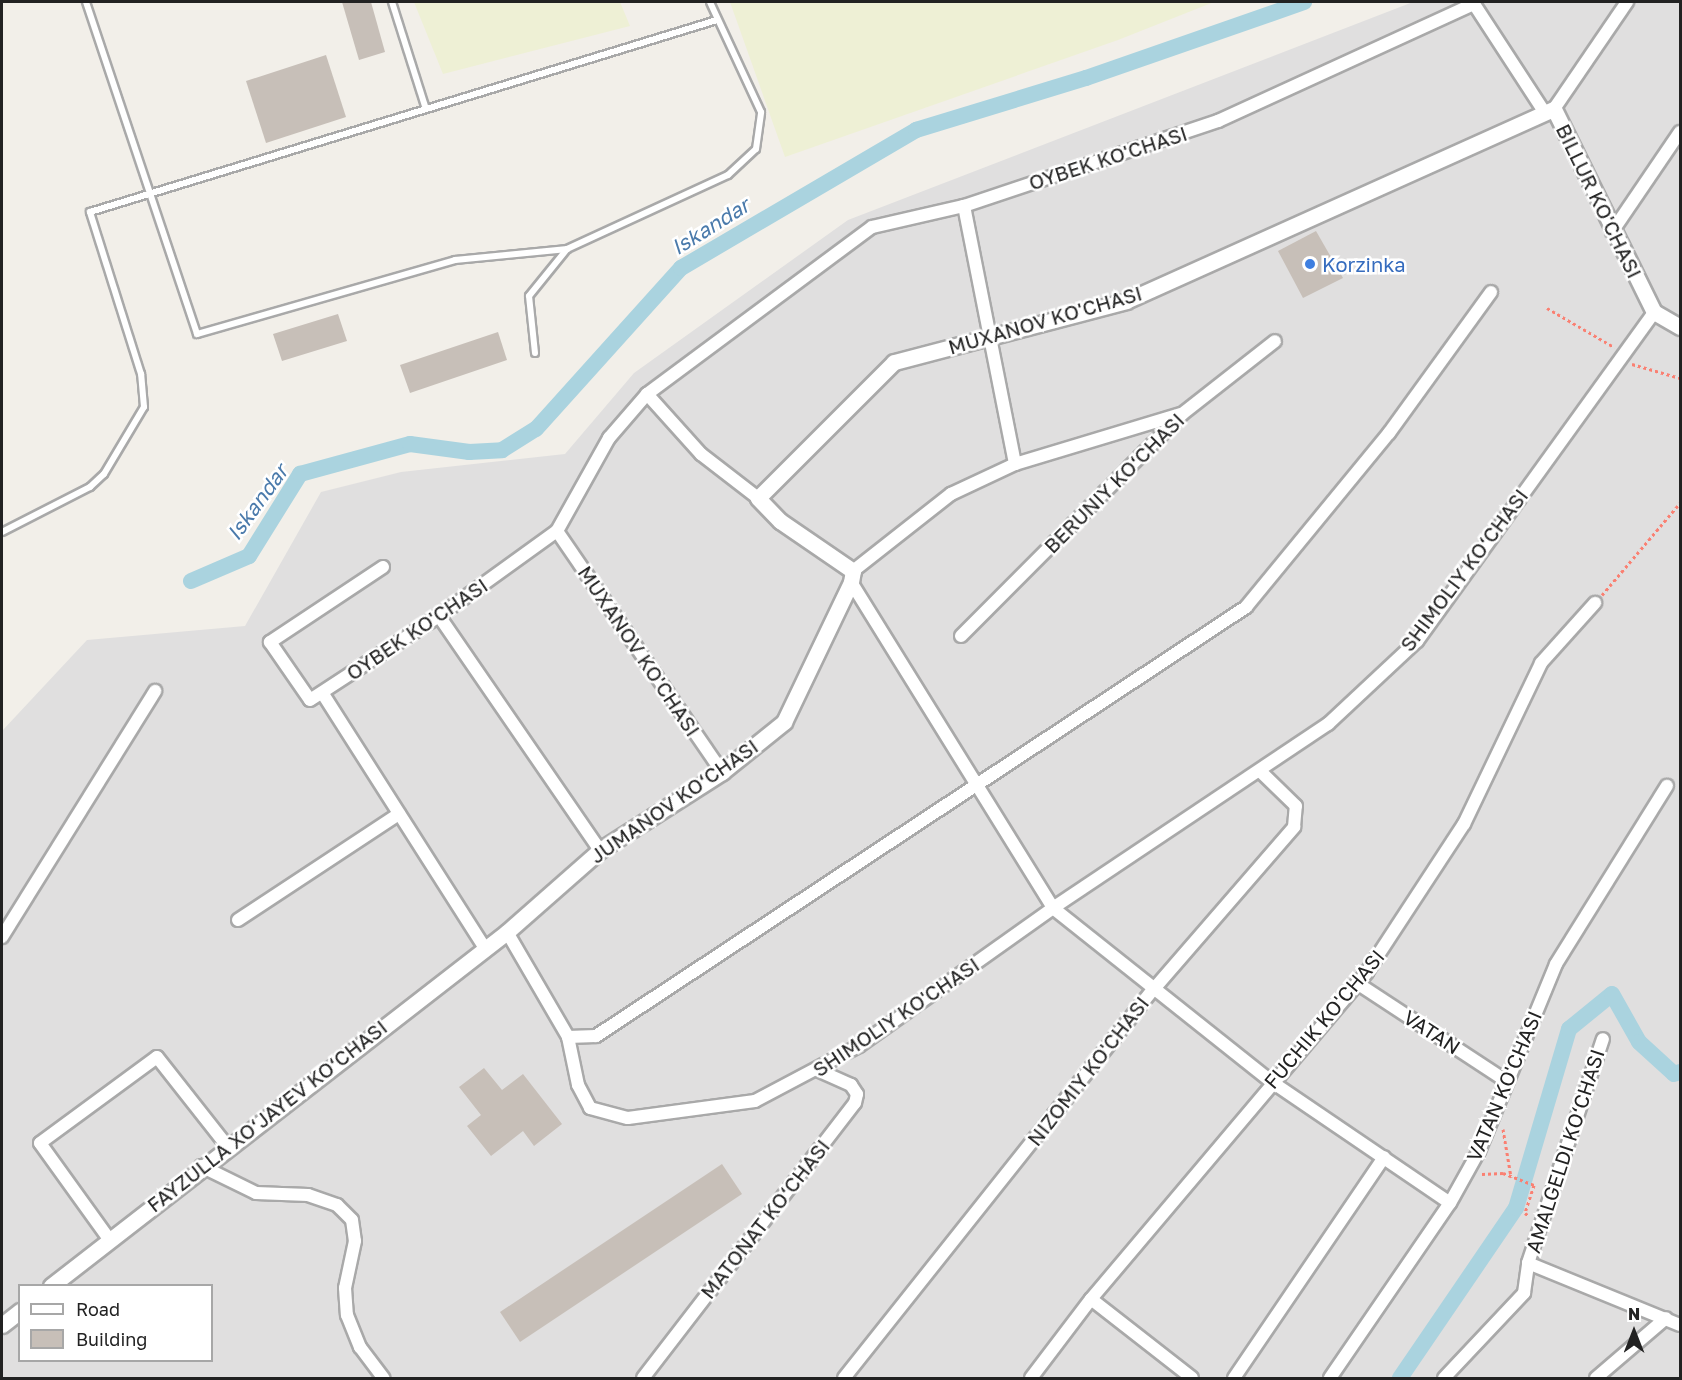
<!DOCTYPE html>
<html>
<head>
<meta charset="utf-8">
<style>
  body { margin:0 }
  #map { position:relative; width:1682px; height:1380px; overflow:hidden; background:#f2efe9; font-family:"Golos Text",sans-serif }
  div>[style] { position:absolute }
  .residential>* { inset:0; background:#e0dfdf }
  .farmland>* { inset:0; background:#eef0d5 }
  .canal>* { height:16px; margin:-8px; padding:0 8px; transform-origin:8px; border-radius:8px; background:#aad3df }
  .building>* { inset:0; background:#c7bfb8 }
  .path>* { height:3px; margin-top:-1.5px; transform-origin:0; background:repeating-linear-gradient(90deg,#fa8072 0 3px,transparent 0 6px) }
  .roads { filter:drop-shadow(2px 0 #a9a9a9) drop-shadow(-2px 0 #a9a9a9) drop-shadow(0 2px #a9a9a9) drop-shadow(0 -2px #a9a9a9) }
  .service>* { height:6px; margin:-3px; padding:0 3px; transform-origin:3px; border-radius:3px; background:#fff }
  .minor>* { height:12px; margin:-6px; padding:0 6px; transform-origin:6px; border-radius:6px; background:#fff }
  .tertiary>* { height:15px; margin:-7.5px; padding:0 7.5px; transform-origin:7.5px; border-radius:7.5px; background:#fff }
  .dots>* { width:16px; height:16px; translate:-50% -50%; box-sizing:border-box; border:3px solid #fff; border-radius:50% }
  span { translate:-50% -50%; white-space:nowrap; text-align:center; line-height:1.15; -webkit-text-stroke:5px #fff; paint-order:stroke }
  .street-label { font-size:20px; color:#222 }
  .shop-label { font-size:20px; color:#366cbe }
  .left { translate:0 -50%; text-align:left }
  .water-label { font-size:21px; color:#4a7aab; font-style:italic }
  .frame { position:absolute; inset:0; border:3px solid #222; pointer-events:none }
  .legend { position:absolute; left:18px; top:1284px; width:195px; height:78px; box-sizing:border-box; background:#fff; border:2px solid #a7a7a7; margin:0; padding:8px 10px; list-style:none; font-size:18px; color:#222 }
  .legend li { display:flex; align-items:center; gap:12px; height:30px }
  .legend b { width:30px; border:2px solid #a7a7a7 }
  .north { position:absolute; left:1604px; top:1302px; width:60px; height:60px; -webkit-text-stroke:4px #fff; paint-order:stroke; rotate:0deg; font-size:16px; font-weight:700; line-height:24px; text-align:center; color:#222 }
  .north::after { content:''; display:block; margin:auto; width:21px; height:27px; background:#222; clip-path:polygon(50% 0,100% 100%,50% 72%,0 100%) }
</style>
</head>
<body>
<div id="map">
  <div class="residential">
    <i style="clip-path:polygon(evenodd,1413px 2px,1680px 2px,1680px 1378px,2px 1378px,2px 731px,87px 640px,245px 626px,321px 492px,401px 472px,565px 454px,634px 373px,848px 220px,1413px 2px,20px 1286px,212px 1286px,212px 1360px,20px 1360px,20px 1286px)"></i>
  </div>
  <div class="farmland">
    <i style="clip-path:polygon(414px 2px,620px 2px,630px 26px,443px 74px)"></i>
    <i style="clip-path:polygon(730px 2px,1214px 2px,1118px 40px,785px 157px)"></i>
  </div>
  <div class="canal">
    <i style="left:191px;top:581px;width:63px;rotate:-23.3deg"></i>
    <i style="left:249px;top:556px;width:97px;rotate:-58.1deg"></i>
    <i style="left:300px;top:474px;width:114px;rotate:-15.3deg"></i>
    <i style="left:410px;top:444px;width:60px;rotate:7.7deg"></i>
    <i style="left:469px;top:452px;width:33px;rotate:-3deg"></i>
    <i style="left:502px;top:450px;width:40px;rotate:-32deg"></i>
    <i style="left:536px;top:429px;width:217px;rotate:-48deg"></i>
    <i style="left:681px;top:268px;width:273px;rotate:-30.4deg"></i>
    <i style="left:916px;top:130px;width:178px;rotate:-17deg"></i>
    <i style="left:1086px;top:78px;width:231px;rotate:-19.2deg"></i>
    <i style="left:1400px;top:1378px;width:206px;rotate:-55.7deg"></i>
    <i style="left:1516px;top:1208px;width:187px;rotate:-73.5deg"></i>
    <i style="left:1569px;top:1029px;width:55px;rotate:-39.1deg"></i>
    <i style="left:1612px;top:994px;width:55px;rotate:60.6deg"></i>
    <i style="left:1639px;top:1042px;width:47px;rotate:42.4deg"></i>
    <i style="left:1674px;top:1074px;width:6px;rotate:-18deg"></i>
  </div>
  <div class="building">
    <i style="clip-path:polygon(342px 2px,371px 2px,385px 52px,359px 60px)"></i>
    <i style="clip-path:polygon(326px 55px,346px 117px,266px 143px,246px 81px)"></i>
    <i style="clip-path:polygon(1316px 231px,1343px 278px,1303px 298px,1278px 251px)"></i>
    <i style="clip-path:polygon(338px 314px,347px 341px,282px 361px,273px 334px)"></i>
    <i style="clip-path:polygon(498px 332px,507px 360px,410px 393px,400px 365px)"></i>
    <i style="clip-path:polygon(484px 1068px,502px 1090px,523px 1074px,562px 1124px,534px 1146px,523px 1131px,491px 1156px,467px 1126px,481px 1115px,459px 1087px)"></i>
    <i style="clip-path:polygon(722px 1164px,742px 1194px,520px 1342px,500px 1312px)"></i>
  </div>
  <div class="path">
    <i style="left:1547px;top:308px;width:78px;rotate:30.2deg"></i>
    <i style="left:1632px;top:364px;width:50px;rotate:16.3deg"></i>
    <i style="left:1602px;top:595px;width:121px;rotate:-49.7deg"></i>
    <i style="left:1503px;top:1129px;width:49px;rotate:80.5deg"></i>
    <i style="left:1482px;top:1174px;width:21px;rotate:-3deg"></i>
    <i style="left:1503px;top:1173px;width:33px;rotate:21deg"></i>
    <i style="left:1534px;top:1185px;width:29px;rotate:108deg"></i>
    <i style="left:1525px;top:1213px;width:5px;rotate:37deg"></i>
  </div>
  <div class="roads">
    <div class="service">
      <i style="left:86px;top:2px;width:350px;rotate:71.5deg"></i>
      <i style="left:197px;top:334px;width:268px;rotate:-16deg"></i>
      <i style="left:455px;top:260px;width:113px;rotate:-5.6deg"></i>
      <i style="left:567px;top:249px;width:177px;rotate:-24.7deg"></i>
      <i style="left:728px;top:175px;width:38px;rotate:-43deg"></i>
      <i style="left:756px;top:149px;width:37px;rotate:-82deg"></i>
      <i style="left:761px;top:112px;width:121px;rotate:-114.9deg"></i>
      <i style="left:392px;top:2px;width:112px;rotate:72.4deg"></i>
      <i style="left:535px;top:353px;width:57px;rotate:-96deg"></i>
      <i style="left:529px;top:296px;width:60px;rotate:-51deg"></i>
      <i style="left:2px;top:532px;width:99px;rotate:-27.1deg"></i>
      <i style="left:90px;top:487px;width:19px;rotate:-43deg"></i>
      <i style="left:104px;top:474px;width:78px;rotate:-59.2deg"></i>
      <i style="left:144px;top:407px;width:33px;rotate:-95deg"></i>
      <i style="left:141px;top:374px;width:170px;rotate:-107.5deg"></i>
      <i style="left:90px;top:212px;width:656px;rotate:-17.03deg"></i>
    </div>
    <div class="minor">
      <i style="left:1554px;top:109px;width:130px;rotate:-55.7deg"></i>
      <i style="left:964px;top:206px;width:263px;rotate:78.8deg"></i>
      <i style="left:1612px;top:232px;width:121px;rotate:-55.8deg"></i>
      <i style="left:647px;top:394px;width:81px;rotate:48deg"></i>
      <i style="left:701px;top:454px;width:72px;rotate:37.7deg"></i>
      <i style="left:557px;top:531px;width:292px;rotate:55.6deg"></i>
      <i style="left:383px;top:567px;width:136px;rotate:146.4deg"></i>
      <i style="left:270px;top:642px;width:70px;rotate:55.4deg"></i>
      <i style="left:310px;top:700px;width:154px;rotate:-33.1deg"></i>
      <i style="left:439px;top:616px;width:145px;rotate:-35.8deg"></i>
      <i style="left:557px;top:531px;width:107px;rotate:-60.8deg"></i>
      <i style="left:609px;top:438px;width:58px;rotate:-49.2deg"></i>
      <i style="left:647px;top:394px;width:280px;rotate:-36.6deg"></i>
      <i style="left:872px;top:227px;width:94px;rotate:-12.9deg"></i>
      <i style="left:964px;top:206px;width:268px;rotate:-18.5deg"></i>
      <i style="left:1218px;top:121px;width:281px;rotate:-24.6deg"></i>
      <i style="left:1474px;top:4px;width:130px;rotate:56.9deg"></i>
      <i style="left:853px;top:571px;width:125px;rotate:-38.2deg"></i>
      <i style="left:951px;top:494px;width:71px;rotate:-25.1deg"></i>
      <i style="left:1015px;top:464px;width:173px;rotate:-16.8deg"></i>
      <i style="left:851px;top:582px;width:384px;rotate:58.2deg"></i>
      <i style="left:1053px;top:908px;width:280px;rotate:38.5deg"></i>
      <i style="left:1272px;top:1082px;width:215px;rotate:34.2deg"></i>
      <i style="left:439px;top:616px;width:284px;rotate:55.5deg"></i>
      <i style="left:961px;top:636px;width:313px;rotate:-45.1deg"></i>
      <i style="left:1182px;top:414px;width:118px;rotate:-38.1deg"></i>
      <i style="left:323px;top:694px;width:301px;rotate:57.5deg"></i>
      <i style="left:238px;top:920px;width:193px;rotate:-33.4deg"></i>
      <i style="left:507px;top:932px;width:121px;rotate:59.8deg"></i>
      <i style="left:568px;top:1037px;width:28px;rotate:-2deg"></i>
      <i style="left:596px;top:1036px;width:779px;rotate:-33.42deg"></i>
      <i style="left:1246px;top:607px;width:225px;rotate:-50.6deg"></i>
      <i style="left:1389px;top:433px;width:174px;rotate:-54.1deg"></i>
      <i style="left:2px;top:937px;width:290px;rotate:-58.1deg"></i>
      <i style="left:1357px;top:983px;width:178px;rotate:33.3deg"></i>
      <i style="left:568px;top:1037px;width:49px;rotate:78.2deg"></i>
      <i style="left:578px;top:1085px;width:26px;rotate:62deg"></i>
      <i style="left:590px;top:1108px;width:39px;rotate:15deg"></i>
      <i style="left:628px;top:1118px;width:128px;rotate:-7.6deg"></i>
      <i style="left:755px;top:1101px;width:118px;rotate:-27.9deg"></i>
      <i style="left:859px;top:1046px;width:238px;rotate:-35.4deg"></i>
      <i style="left:1053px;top:908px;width:331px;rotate:-33.8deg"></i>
      <i style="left:1328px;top:724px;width:122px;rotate:-43deg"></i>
      <i style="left:1417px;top:641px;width:405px;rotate:-54.2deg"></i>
      <i style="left:201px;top:1166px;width:61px;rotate:26.1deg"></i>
      <i style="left:256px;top:1193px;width:52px;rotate:2.2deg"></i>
      <i style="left:308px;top:1195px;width:31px;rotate:19deg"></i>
      <i style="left:337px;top:1205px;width:21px;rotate:45deg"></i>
      <i style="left:352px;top:1220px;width:21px;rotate:82deg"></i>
      <i style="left:355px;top:1241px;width:48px;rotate:102deg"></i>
      <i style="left:345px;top:1288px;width:27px;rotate:86deg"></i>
      <i style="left:347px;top:1315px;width:35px;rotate:68deg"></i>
      <i style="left:360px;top:1347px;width:39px;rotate:53deg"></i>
      <i style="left:109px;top:1239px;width:118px;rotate:-125.7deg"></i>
      <i style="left:40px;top:1143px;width:145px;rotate:-36.3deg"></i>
      <i style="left:157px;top:1057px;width:113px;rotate:51.8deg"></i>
      <i style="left:1528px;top:1263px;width:164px;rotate:22.2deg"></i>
      <i style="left:1091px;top:1299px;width:128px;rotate:38deg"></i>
      <i style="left:643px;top:1378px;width:347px;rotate:-52.4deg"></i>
      <i style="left:855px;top:1103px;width:9px;rotate:-77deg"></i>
      <i style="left:857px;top:1094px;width:11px;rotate:-124deg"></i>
      <i style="left:851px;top:1085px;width:35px;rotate:-156deg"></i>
      <i style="left:844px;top:1378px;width:496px;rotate:-51.5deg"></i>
      <i style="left:1153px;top:990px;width:216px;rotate:-49.1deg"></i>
      <i style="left:1294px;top:827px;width:21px;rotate:-85deg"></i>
      <i style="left:1296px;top:806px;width:50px;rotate:-135.8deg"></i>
      <i style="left:1031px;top:1378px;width:99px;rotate:-52.8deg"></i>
      <i style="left:1091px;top:1299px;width:428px;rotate:-49.8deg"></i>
      <i style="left:1367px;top:972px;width:177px;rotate:-56.8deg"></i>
      <i style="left:1464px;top:824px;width:178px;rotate:-64.4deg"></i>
      <i style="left:1541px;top:663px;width:81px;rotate:-48deg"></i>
      <i style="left:1234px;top:1378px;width:267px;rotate:-55.8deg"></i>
      <i style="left:1330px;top:1378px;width:212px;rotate:-55.6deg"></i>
      <i style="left:1450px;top:1203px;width:60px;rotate:-60.9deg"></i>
      <i style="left:1479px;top:1151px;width:202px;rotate:-67.6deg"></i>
      <i style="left:1556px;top:964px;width:210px;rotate:-58.1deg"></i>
      <i style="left:1444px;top:1378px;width:117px;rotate:-46.7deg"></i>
      <i style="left:1524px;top:1293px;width:30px;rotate:-82deg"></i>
      <i style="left:1528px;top:1263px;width:236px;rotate:-71.5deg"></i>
      <i style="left:1596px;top:1378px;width:92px;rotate:-40.6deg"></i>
    </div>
    <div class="tertiary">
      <i style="left:51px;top:1286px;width:577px;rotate:-37.82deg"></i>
      <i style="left:507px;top:932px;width:124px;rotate:-41.4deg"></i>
      <i style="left:600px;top:850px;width:145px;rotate:-32.6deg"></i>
      <i style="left:722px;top:772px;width:80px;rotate:-38.9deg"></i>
      <i style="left:784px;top:722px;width:155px;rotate:-64.4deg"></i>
      <i style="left:851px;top:582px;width:11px;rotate:-80deg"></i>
      <i style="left:853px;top:571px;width:88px;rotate:-145.6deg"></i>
      <i style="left:780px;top:521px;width:32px;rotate:-134deg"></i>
      <i style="left:758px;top:498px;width:192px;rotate:-45deg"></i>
      <i style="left:894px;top:362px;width:240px;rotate:-14.7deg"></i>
      <i style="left:1126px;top:301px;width:469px;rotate:-24.2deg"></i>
      <i style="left:1554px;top:109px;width:226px;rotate:63.8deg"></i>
      <i style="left:1654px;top:312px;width:30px;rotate:30deg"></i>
      <i style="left:2px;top:1325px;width:23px;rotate:-38deg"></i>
    </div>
  </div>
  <div class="dots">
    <i style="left:1310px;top:264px;background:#3f7fe0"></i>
  </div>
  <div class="street-label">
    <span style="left:1108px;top:158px;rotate:-18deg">OYBEK KO'CHASI</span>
    <span style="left:1599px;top:201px;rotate:64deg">BILLUR KO'CHASI</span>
    <span style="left:1045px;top:320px;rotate:-16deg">MUXANOV KO'CHASI</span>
    <span style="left:1114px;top:483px;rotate:-45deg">BERUNIY KO‘CHASI</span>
    <span style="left:1464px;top:570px;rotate:-53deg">SHIMOLIY KO‘CHASI</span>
    <span style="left:417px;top:629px;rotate:-34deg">OYBEK KO'CHASI</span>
    <span style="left:639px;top:651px;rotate:56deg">MUXANOV KO'CHASI</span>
    <span style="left:674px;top:801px;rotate:-35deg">JUMANOV KO‘CHASI</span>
    <span style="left:896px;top:1017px;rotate:-34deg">SHIMOLIY KO'CHASI</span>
    <span style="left:1324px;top:1019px;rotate:-50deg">FUCHIK KO'CHASI</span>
    <span style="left:1432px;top:1032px;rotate:33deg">VATAN</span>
    <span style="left:1088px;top:1071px;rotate:-52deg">NIZOMIY KO'CHASI</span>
    <span style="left:1504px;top:1086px;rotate:-67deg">VATAN KO'CHASI</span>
    <span style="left:267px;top:1116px;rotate:-38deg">FAYZULLA XO‘JAYEV KO‘CHASI</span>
    <span style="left:1565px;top:1151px;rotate:-72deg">AMALGELDI KO‘CHASI</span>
    <span style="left:765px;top:1219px;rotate:-52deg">MATONAT KO‘CHASI</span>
  </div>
  <div class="shop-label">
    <span class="left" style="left:1322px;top:264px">Korzinka</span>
  </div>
  <div class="water-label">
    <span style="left:710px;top:226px;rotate:-32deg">Iskandar</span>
    <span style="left:257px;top:502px;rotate:-54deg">Iskandar</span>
  </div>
  <div class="frame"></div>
  <ul class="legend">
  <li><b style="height:8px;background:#fff"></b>Road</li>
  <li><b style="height:16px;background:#c7bfb8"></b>Building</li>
  </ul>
  <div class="north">N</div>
</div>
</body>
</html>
